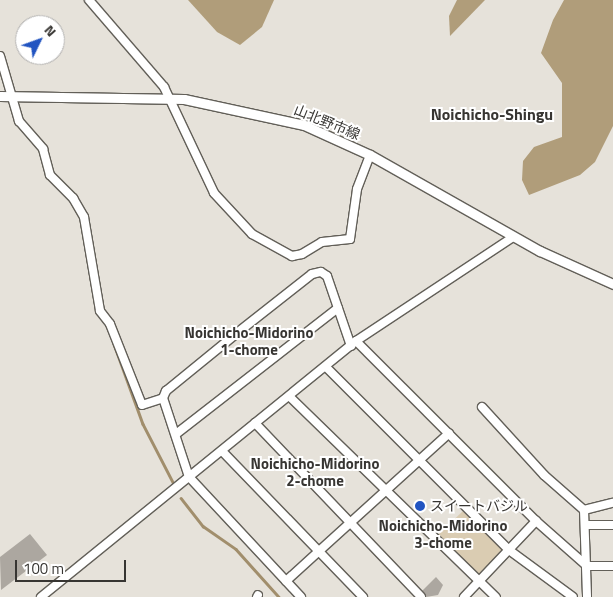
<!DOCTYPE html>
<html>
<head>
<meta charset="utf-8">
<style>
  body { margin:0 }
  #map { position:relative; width:613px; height:597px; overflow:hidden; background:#e6e2da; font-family:"Titillium Web","Noto Sans JP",sans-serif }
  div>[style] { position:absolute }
  .green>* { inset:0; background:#daccb2 }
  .forest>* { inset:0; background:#b09d7a }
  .stream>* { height:2.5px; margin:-1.25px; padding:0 1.25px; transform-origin:1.25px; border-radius:1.25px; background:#a18e6c }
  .building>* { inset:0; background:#aca7a0 }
  .roads { filter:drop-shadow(1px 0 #625f58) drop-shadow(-1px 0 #625f58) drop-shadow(0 1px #625f58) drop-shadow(0 -1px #625f58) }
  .minor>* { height:8px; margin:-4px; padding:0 4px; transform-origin:4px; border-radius:4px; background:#fff }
  .major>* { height:9px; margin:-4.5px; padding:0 4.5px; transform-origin:4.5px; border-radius:4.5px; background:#fff }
  .dots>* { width:14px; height:14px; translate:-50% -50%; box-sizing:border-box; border:2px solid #fff; border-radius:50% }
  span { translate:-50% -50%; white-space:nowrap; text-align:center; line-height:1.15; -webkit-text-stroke:4px #fff; paint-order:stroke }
  .street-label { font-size:14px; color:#373532 }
  .poi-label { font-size:14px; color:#373532 }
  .left { translate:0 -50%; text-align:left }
  .neighbourhood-label { font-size:15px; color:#373532; font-weight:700 }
  .quarter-label { font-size:16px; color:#373532; font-weight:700 }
  .north { position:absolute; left:15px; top:15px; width:50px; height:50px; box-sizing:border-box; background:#fff; border:1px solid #afaead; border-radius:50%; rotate:48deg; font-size:14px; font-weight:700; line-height:20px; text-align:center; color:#373532 }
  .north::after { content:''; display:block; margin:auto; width:18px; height:22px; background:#2154c1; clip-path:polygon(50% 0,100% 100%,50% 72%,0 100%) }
  .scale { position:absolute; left:15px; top:560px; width:111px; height:22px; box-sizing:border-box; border:2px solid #373532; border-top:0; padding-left:6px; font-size:15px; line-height:18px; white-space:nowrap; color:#373532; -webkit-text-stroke:4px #fff; paint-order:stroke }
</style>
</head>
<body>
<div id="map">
  <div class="green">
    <i style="clip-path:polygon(465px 509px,504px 550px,478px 577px,438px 535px)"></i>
  </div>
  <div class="forest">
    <i style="clip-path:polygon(188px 0,274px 0,262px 27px,240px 45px,217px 32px)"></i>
    <i style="clip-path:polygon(457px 0,485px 0,450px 36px,449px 16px)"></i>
    <i style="clip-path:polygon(564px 0,613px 0,613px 126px,595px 162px,580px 175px,529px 195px,522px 180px,523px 161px,534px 147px,562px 137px,562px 83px,541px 53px,553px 20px)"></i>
  </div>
  <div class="stream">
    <i style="left:114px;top:344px;width:85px;rotate:70.1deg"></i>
    <i style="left:143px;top:424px;width:65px;rotate:62.7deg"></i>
    <i style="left:181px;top:498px;width:36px;rotate:52deg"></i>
    <i style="left:203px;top:526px;width:40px;rotate:34.9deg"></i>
    <i style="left:236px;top:549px;width:64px;rotate:48.1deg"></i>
  </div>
  <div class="building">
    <i style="clip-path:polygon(30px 534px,47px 555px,1px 590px,0 557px)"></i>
    <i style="clip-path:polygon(436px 577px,443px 585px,438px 595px,426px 597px,422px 591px)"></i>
  </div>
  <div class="roads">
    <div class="minor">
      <i style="left:89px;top:0;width:115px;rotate:49.2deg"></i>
      <i style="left:164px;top:87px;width:117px;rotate:64.7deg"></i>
      <i style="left:214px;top:193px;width:56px;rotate:47.2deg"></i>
      <i style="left:252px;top:234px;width:46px;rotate:28.8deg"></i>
      <i style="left:292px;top:256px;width:10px;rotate:-11deg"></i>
      <i style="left:302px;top:254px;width:23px;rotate:-31deg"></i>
      <i style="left:322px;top:242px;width:28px;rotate:-6deg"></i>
      <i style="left:350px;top:239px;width:50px;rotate:-82deg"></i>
      <i style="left:357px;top:189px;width:36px;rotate:-69deg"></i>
      <i style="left:0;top:56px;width:68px;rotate:73.7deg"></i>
      <i style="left:19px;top:121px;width:37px;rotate:49deg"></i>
      <i style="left:43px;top:149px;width:27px;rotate:75deg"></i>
      <i style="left:50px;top:175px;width:33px;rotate:45deg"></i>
      <i style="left:73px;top:198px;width:22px;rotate:60deg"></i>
      <i style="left:84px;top:217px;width:95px;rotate:80.3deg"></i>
      <i style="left:100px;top:311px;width:16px;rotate:52deg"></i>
      <i style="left:110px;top:324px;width:87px;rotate:68.4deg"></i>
      <i style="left:142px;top:405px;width:22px;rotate:-18deg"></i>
      <i style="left:356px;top:341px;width:255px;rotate:45deg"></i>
      <i style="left:536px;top:521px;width:68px;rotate:41.4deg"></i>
      <i style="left:587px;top:566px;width:26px"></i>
      <i style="left:326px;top:367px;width:259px;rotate:45deg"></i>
      <i style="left:509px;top:550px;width:79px;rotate:36.3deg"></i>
      <i style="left:290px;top:397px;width:287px;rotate:44.2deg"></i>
      <i style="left:482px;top:407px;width:92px;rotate:47.6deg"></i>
      <i style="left:544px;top:475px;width:53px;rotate:41.2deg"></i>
      <i style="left:584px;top:510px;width:87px;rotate:88deg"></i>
      <i style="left:255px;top:423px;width:240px;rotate:46.3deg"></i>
      <i style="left:176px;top:434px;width:205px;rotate:-37.9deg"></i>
      <i style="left:222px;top:451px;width:203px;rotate:46deg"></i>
      <i style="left:584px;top:510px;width:30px;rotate:-14deg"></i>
      <i style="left:586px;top:525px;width:27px"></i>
      <i style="left:286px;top:581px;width:220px;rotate:-42.2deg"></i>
      <i style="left:41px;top:597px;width:406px;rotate:-39.1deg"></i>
      <i style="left:356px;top:341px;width:188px;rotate:-33.5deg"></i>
      <i style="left:257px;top:597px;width:2px;rotate:-63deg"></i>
      <i style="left:301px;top:597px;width:164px;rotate:-133deg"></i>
      <i style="left:189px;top:477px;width:83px;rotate:-108.2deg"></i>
      <i style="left:163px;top:398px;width:8px;rotate:-67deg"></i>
      <i style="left:166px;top:391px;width:92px;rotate:-39.2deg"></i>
      <i style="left:237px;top:333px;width:95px;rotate:-38.2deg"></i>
      <i style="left:312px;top:274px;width:9px;rotate:-13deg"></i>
      <i style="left:321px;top:272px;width:7px;rotate:34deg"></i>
      <i style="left:327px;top:276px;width:74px;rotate:71.1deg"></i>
      <i style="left:464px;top:597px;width:105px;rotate:-46.5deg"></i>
    </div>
    <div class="major">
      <i style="left:0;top:96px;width:184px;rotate:0.9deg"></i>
      <i style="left:184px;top:99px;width:123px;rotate:12.2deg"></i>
      <i style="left:304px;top:125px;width:72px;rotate:24.4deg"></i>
      <i style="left:370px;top:155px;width:195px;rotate:29.5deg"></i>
      <i style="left:540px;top:251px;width:80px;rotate:24.3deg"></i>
    </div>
  </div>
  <div class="dots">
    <i style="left:420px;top:506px;background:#2154c1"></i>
  </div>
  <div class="street-label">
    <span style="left:327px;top:122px;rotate:22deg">山北野市線</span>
  </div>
  <div class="poi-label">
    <span class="left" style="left:430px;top:506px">スイートバジル</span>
  </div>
  <div class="neighbourhood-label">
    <span style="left:249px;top:341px">Noichicho-Midorino<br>1-chome</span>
    <span style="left:315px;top:472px">Noichicho-Midorino<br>2-chome</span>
    <span style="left:443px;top:534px">Noichicho-Midorino<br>3-chome</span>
  </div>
  <div class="quarter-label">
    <span style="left:492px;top:114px">Noichicho-Shingu</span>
  </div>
  <div class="north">N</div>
  <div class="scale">100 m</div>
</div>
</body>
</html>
